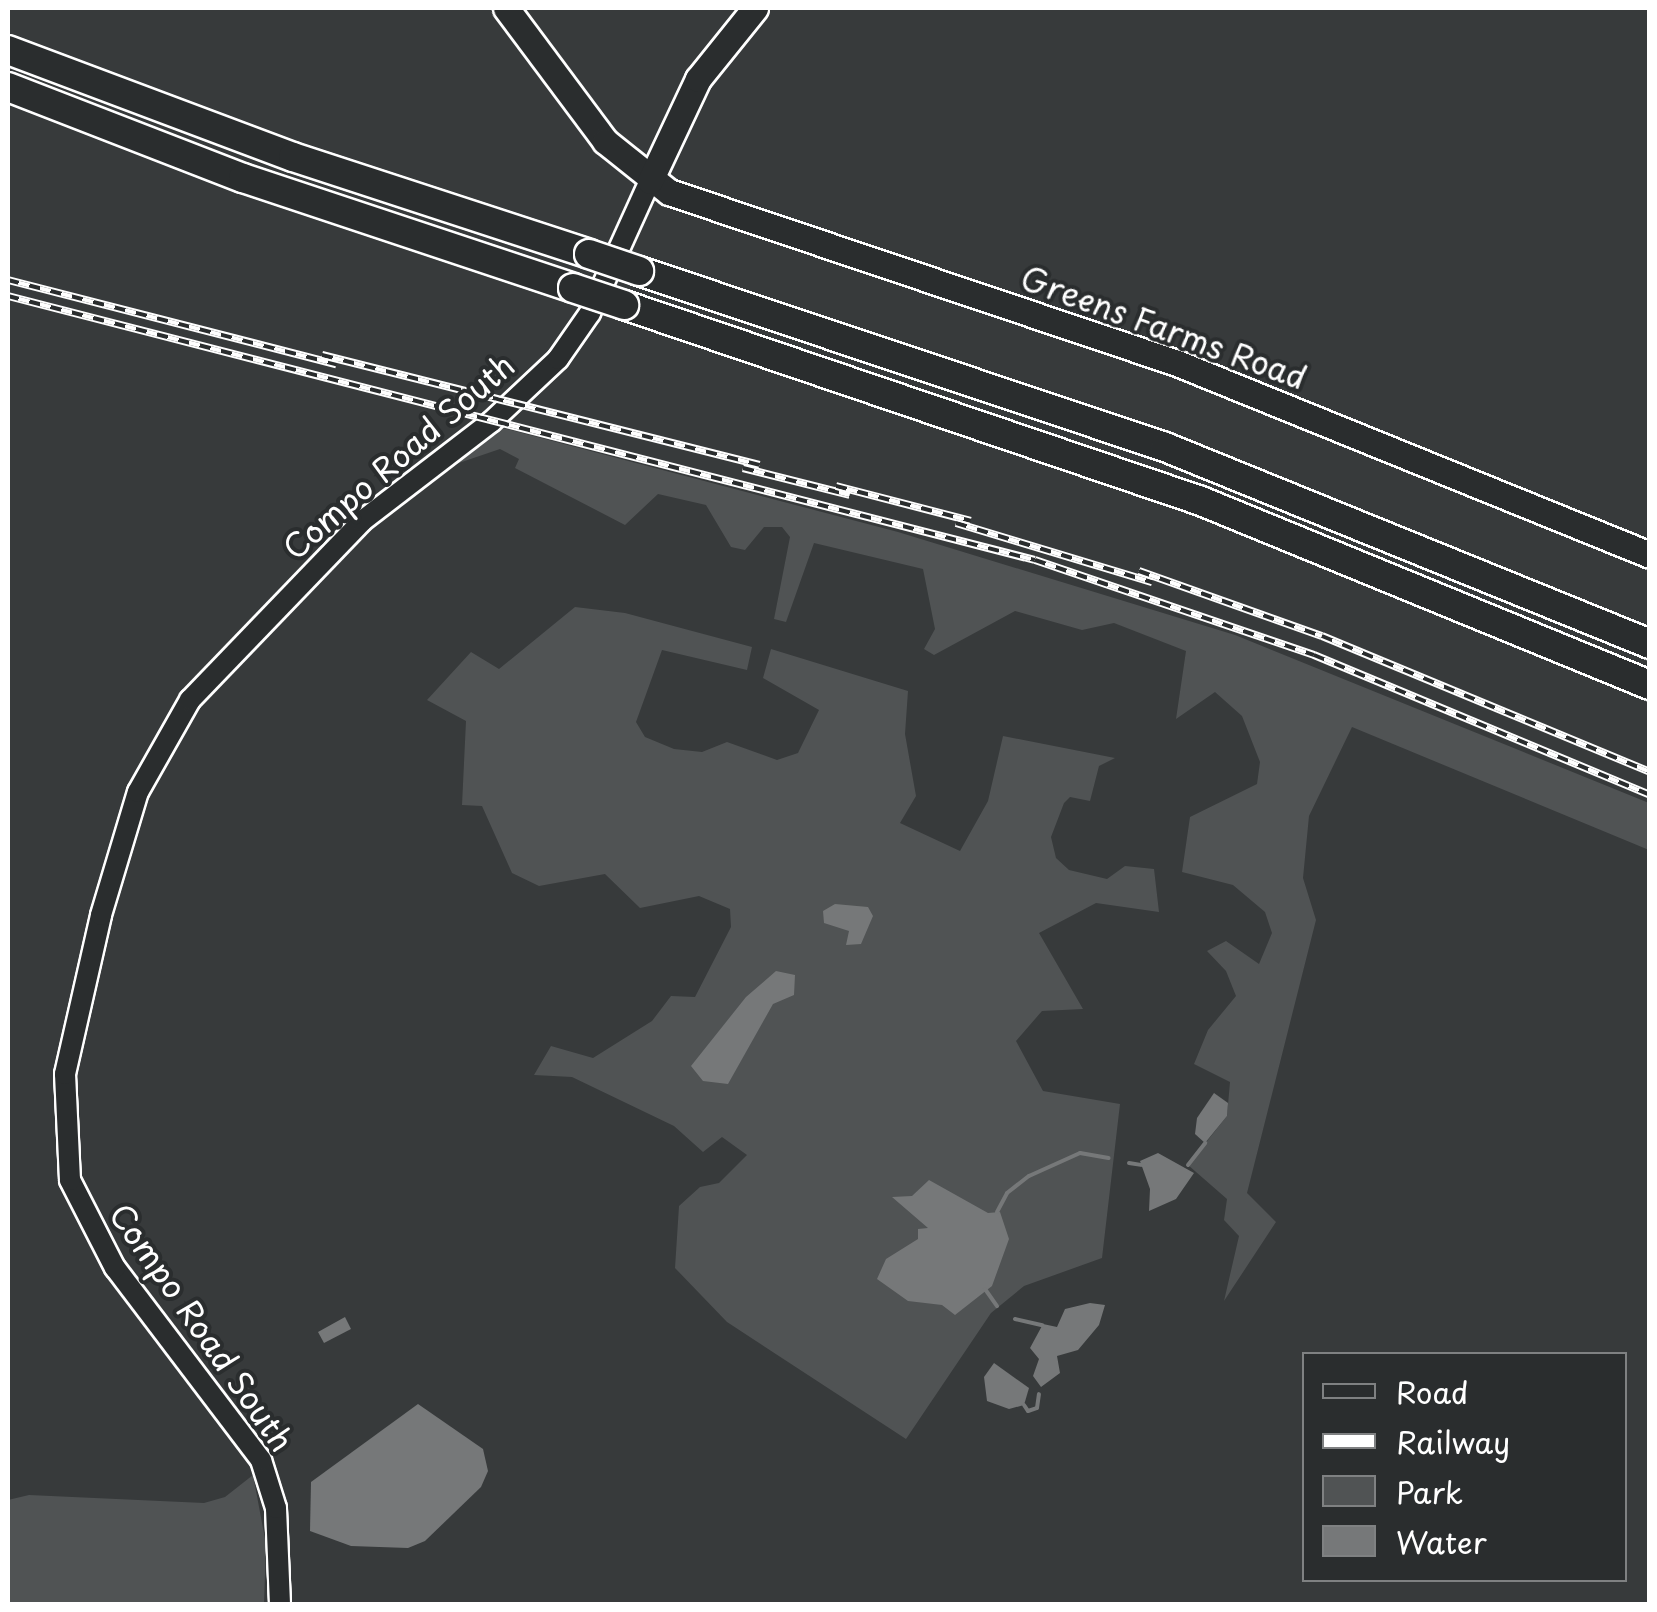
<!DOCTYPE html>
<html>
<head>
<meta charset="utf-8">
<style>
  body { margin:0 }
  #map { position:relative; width:1657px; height:1612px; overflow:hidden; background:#373a3b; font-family:"Playpen Sans",sans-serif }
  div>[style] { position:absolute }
  .green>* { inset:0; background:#505354 }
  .water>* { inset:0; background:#767879 }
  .stream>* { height:4px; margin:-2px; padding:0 2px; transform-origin:2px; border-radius:2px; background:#767879 }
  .roads { filter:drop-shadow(2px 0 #fff) drop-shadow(-2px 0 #fff) drop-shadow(0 2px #fff) drop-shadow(0 -2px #fff) }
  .minor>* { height:20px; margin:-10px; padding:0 10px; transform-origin:10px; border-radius:10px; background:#2a2d2e }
  .major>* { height:25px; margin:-12.5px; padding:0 12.5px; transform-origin:12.5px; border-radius:12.5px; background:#2a2d2e }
  .highway>* { height:28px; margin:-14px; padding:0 14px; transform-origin:14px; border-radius:14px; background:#2a2d2e }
  .rail>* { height:8px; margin-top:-4px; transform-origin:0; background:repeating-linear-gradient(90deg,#2a2d2e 0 11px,#fff 0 22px); box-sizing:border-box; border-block:2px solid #fff }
  .bridges { filter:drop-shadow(2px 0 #fff) drop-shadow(-2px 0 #fff) drop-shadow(0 2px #fff) drop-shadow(0 -2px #fff) }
  .highway-bridge>* { height:28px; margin:-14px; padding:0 14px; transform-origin:14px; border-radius:14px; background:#2a2d2e }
  span { translate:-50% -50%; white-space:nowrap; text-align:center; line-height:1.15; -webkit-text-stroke:8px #2a2d2e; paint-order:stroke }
  .street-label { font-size:32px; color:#fff }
  .frame { position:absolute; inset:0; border:10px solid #fff; pointer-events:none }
  .legend { position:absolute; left:1302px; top:1352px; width:325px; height:230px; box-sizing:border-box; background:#2a2d2e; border:2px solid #7f8182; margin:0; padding:12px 18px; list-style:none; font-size:30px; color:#fff }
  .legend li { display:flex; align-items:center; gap:20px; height:50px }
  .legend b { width:50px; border:2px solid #7f8182 }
</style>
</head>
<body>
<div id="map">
  <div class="green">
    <i style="clip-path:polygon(499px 427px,898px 532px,1235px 635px,1649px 803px,1649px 850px,1352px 727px,1309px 816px,1303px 878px,1316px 920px,1247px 1193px,1276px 1222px,1224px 1301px,1239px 1236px,1224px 1220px,1227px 1199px,1188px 1165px,1227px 1116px,1230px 1082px,1194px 1064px,1208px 1030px,1236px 996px,1226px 971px,1207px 951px,1226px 941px,1259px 964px,1272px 933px,1265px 912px,1233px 885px,1182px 872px,1190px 817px,1257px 784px,1260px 762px,1242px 716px,1215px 692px,1176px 719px,1186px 651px,1114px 623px,1082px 630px,1015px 611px,934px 655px,924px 649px,935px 629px,923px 569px,814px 543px,786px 622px,774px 619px,790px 537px,782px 527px,764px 527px,745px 550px,731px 547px,706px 505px,658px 494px,625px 525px,515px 468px,519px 459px,500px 449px,450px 466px)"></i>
    <i style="clip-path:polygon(575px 607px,625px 613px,752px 647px,747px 670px,662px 650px,636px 722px,645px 737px,674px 749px,702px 752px,727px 742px,777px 760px,798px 753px,819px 710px,763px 678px,771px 649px,908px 691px,905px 734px,916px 796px,900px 823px,960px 851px,988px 801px,1003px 736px,1115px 758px,1099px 766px,1090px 801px,1070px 797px,1064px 803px,1051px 837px,1056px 858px,1069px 870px,1107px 879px,1125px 866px,1154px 869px,1159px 912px,1096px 903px,1039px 933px,1083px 1009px,1042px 1011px,1016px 1041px,1043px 1091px,1120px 1104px,1102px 1258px,1024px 1286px,991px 1313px,906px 1439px,727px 1322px,675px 1268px,679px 1206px,700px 1187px,719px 1183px,747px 1155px,722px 1137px,703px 1152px,674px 1126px,572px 1077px,534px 1075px,551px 1046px,593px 1058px,652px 1021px,671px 996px,695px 997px,731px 927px,730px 909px,699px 896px,640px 908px,605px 874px,539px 886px,512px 873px,482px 806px,462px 805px,466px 721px,427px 700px,471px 652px,499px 669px)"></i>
    <i style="clip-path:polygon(253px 1475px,266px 1544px,264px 1604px,8px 1604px,8px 1500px,29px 1495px,204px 1503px,225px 1497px)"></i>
  </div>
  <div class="water">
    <i style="clip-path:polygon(835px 904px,868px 907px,873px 916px,861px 944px,846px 945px,849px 931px,824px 923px,823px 911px)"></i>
    <i style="clip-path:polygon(776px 971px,795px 975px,794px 995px,773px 1004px,728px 1084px,703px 1081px,691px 1066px,746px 997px)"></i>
    <i style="clip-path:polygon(1214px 1093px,1228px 1103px,1227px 1116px,1205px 1143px,1195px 1134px,1197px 1118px)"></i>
    <i style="clip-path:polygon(1158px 1153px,1194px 1173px,1176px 1199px,1149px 1211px,1150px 1189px,1140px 1161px)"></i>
    <i style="clip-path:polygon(929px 1180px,988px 1213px,1000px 1212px,1009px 1239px,992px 1286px,955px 1315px,942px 1305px,908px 1301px,877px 1279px,886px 1259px,918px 1239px,918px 1229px,928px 1228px,892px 1197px,912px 1196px)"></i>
    <i style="clip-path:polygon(1090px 1303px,1105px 1305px,1099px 1325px,1078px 1350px,1057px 1356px,1060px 1373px,1041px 1387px,1033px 1376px,1039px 1359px,1030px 1348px,1043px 1324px,1057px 1327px,1065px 1309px)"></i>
    <i style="clip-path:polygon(345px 1317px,351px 1329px,324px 1343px,318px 1332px)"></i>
    <i style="clip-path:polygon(994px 1363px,1029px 1388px,1024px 1405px,1009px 1409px,987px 1401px,984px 1377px)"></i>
    <i style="clip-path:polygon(418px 1404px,483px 1449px,488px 1471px,481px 1487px,425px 1541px,408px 1548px,351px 1546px,310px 1531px,311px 1482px)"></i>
  </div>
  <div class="stream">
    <i style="left:1129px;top:1163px;width:12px;rotate:9deg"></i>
    <i style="left:1188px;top:1165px;width:28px;rotate:-52deg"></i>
    <i style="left:997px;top:1212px;width:21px;rotate:-62deg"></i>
    <i style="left:1007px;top:1193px;width:28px;rotate:-38deg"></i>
    <i style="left:1029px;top:1176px;width:56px;rotate:-24.3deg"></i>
    <i style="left:1080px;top:1153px;width:29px;rotate:10deg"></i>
    <i style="left:985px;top:1289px;width:21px;rotate:55deg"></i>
    <i style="left:1015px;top:1319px;width:28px;rotate:13deg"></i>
    <i style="left:1024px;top:1405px;width:7px;rotate:56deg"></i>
    <i style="left:1028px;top:1411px;width:9px;rotate:-18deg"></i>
    <i style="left:1037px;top:1408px;width:14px;rotate:-82deg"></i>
  </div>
  <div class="roads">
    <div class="minor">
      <i style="left:280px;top:1604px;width:96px;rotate:-92.4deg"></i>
      <i style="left:276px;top:1508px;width:50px;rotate:-107.4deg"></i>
      <i style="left:261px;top:1460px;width:241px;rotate:-127.2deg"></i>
      <i style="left:115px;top:1268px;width:99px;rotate:-117.1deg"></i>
      <i style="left:70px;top:1180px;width:106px;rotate:-92.7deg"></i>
      <i style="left:65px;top:1074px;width:163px;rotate:-77.2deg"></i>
      <i style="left:101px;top:915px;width:128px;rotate:-73.3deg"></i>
      <i style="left:138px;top:792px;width:106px;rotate:-60.5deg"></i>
      <i style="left:190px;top:700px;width:248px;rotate:-46.1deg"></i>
      <i style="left:362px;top:521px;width:163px;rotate:-37.5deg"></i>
      <i style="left:491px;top:422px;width:92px;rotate:-43.2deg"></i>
      <i style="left:558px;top:359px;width:56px;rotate:-55.2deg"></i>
      <i style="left:590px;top:313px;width:145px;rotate:-65.6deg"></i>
    </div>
    <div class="major">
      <i style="left:506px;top:8px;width:166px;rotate:53.3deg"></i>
      <i style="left:605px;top:141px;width:82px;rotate:38.6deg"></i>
      <i style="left:669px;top:192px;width:536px;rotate:18.6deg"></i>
      <i style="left:1177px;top:363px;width:510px;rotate:22.09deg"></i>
      <i style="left:650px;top:181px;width:113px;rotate:-64.8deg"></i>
      <i style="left:698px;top:79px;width:91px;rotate:-51.2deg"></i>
    </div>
    <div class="highway">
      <i style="left:8px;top:50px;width:304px;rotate:20.6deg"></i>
      <i style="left:293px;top:157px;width:311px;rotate:18.1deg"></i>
      <i style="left:8px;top:87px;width:252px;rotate:21.2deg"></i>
      <i style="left:243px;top:178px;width:348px;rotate:18.4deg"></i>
      <i style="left:639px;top:271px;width:555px;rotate:18.5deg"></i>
      <i style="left:1165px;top:447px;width:523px;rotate:22.11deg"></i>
      <i style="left:624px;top:305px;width:609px;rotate:18.76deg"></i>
      <i style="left:1201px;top:501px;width:485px;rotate:22.3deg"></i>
    </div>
  </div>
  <div class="rail">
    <i style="left:8px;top:280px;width:339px;rotate:14.4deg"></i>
    <i style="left:8px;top:296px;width:1060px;rotate:14.42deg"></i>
    <i style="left:1035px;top:560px;width:295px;rotate:18.8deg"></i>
    <i style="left:1314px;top:655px;width:364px;rotate:22.6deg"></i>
    <i style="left:322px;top:355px;width:451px;rotate:14.1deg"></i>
    <i style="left:743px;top:468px;width:110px;rotate:14.2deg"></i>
    <i style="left:836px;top:486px;width:139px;rotate:14.5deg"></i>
    <i style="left:956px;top:523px;width:205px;rotate:16.8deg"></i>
    <i style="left:1139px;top:571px;width:194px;rotate:19.6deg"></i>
    <i style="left:1322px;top:636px;width:355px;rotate:22.5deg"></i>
  </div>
  <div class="bridges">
    <div class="highway-bridge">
      <i style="left:589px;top:254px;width:53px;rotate:18.8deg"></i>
      <i style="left:573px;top:288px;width:54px;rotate:18.4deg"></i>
    </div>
  </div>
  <div class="street-label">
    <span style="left:1164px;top:327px;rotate:20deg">Greens Farms Road</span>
    <span style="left:398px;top:456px;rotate:-41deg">Compo Road South</span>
    <span style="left:202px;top:1327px;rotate:55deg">Compo Road South</span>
  </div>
  <div class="frame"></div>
  <ul class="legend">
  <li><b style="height:12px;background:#2a2d2e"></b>Road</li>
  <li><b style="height:12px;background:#fff"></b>Railway</li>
  <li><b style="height:28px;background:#505354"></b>Park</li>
  <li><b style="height:28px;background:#767879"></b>Water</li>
  </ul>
</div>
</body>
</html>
